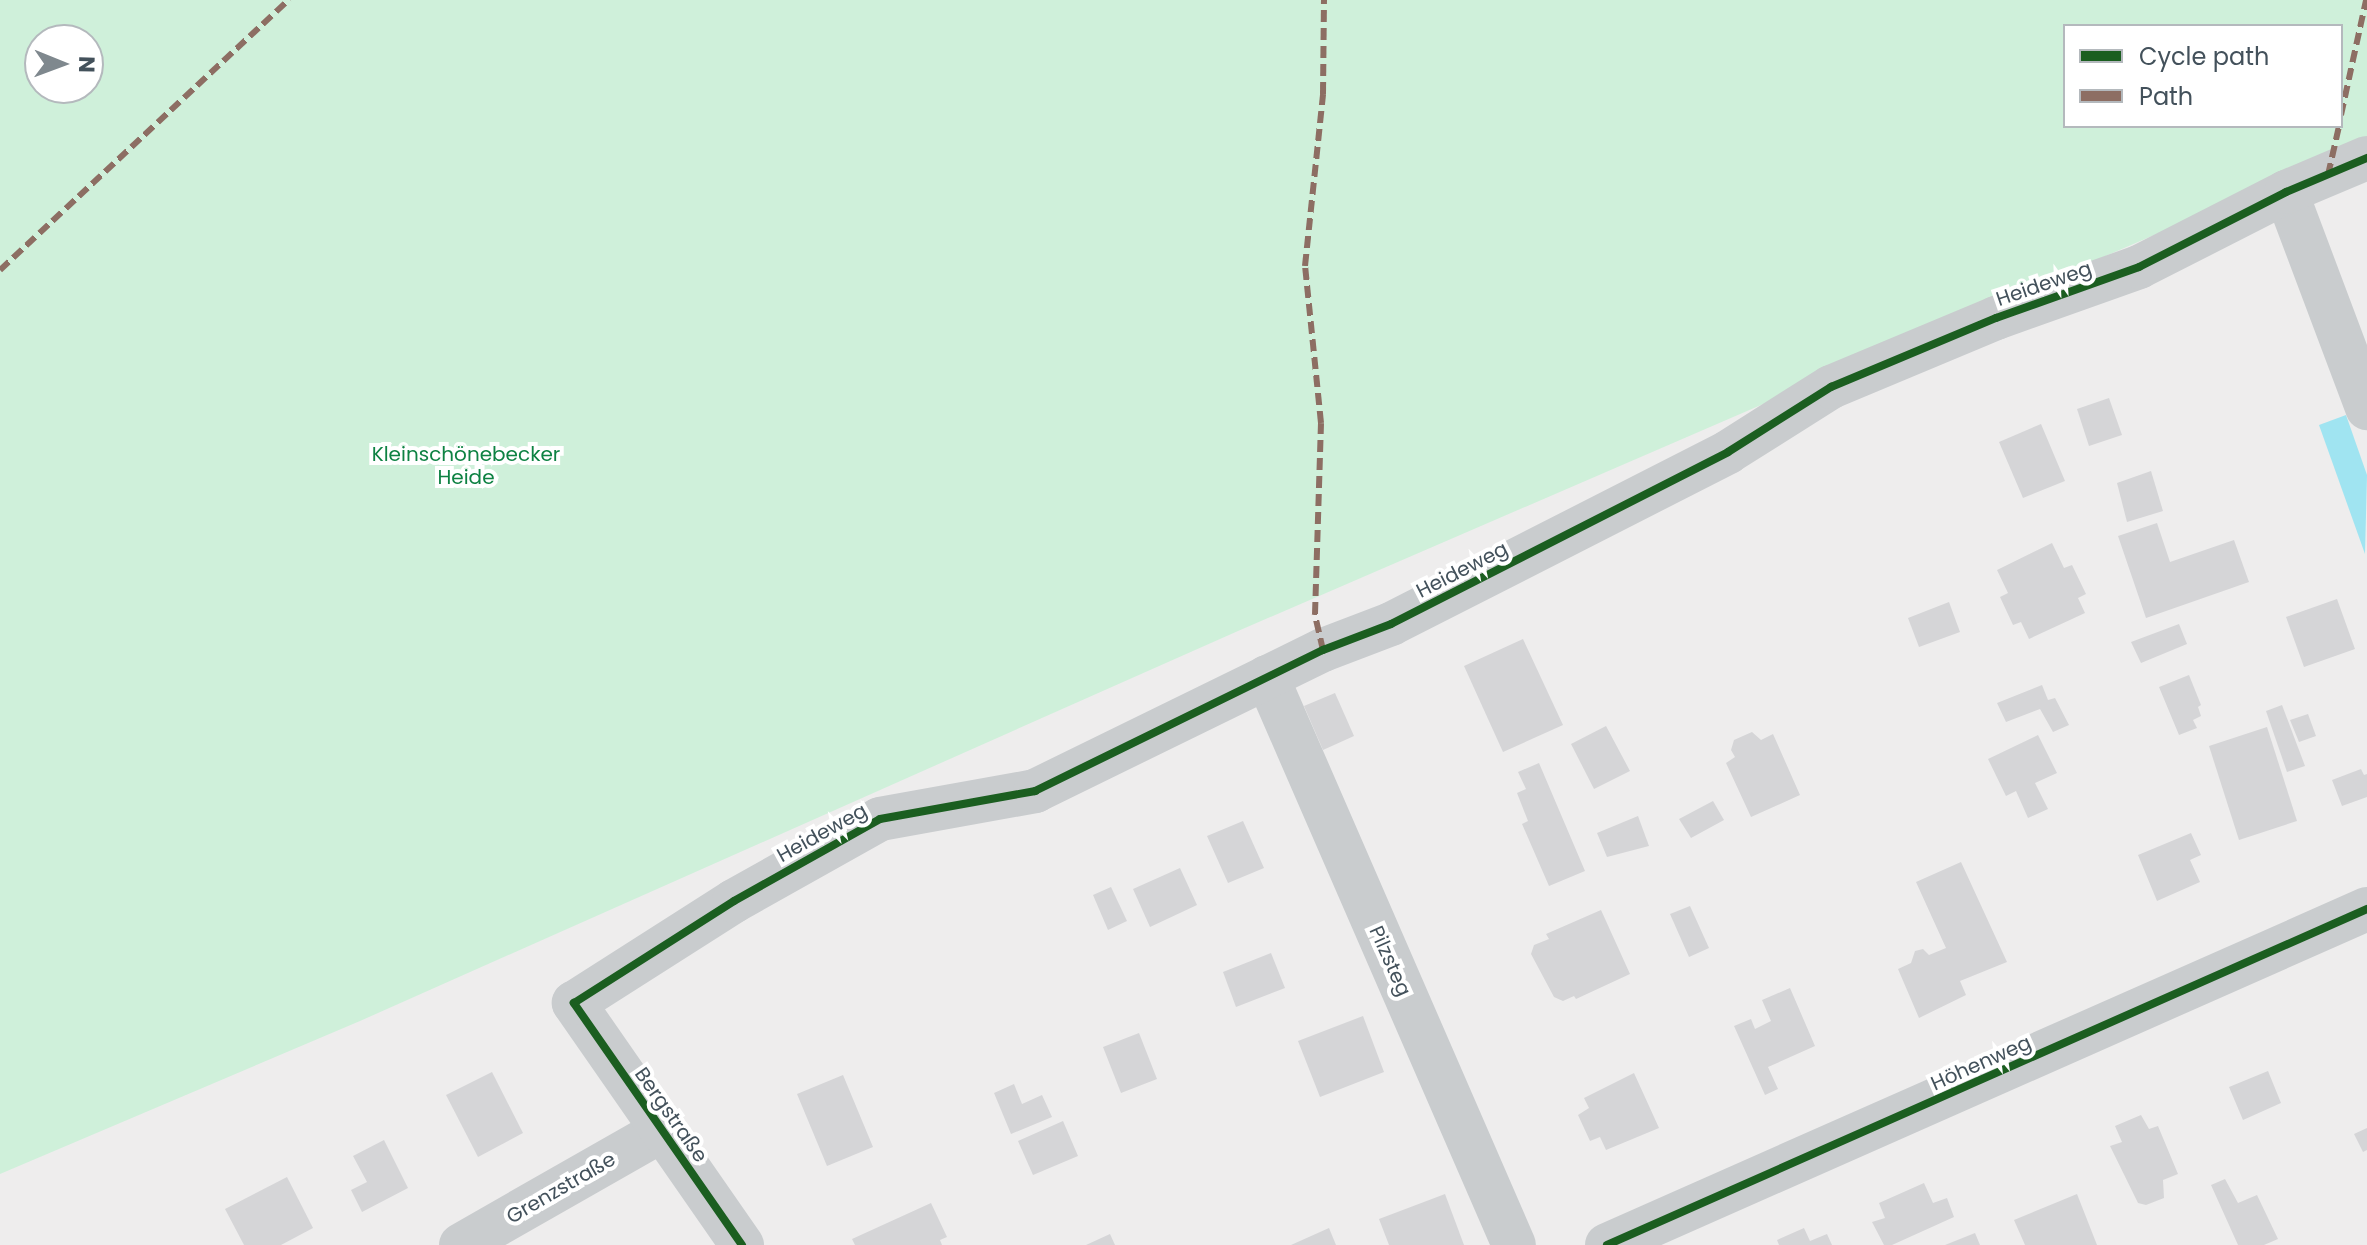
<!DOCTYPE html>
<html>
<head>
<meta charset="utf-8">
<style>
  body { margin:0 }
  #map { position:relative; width:2367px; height:1245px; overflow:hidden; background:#eeeded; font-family:Poppins,sans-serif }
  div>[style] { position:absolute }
  .green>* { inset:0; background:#cff0da }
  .water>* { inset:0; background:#a0e4f1 }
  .building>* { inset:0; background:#d5d5d7 }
  .street>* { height:44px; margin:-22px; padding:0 22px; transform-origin:22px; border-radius:22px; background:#c9ccce }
  .quiet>* { height:6px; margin-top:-3px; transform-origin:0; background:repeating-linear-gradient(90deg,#8d6e63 0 12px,transparent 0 18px) }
  .cycleway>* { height:8px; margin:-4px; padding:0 4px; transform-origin:4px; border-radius:4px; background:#1b5e20 }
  span { translate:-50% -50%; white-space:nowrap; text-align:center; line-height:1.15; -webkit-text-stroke:8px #fff; paint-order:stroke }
  .street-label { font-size:20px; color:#43515b }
  .park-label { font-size:20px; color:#0e8243 }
  .legend { position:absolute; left:2063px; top:24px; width:280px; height:104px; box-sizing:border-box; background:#fff; border:2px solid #b4b9bd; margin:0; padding:10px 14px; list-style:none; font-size:24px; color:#43515b }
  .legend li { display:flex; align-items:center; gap:16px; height:40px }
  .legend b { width:40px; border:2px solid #b4b9bd }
  .north { position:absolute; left:24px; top:24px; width:80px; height:80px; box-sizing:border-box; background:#fff; border:2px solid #b4b9bd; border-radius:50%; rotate:91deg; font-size:22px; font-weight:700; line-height:32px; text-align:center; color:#43515b }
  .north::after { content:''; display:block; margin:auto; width:28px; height:36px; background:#7f888e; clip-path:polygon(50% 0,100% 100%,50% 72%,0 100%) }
</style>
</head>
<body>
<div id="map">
  <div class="green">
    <i style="clip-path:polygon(evenodd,0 0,2367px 0,2367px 143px,1238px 631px,360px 1021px,0 1174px,0 0,2065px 26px,2341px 26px,2341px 126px,2065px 126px,2065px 26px,0 0,40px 40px,88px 40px,88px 88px,40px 88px,40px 40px)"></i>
  </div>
  <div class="water">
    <i style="clip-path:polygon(2346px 415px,2367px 475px,2365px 554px,2319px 425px)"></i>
  </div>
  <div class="building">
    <i style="clip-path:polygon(2109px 398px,2122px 435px,2089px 446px,2077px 409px)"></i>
    <i style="clip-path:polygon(2041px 424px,2065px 481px,2023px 498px,1999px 442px)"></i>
    <i style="clip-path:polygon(2151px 471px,2163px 511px,2127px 522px,2117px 483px)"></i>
    <i style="clip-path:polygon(2157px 523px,2170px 562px,2234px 540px,2249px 582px,2146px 618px,2118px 536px)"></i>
    <i style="clip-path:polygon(2052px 543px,2064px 568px,2072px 565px,2086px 594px,2078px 598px,2085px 613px,2029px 639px,2021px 622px,2013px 625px,2000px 597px,2008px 593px,1997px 570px)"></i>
    <i style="clip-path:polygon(2337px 599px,2355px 649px,2304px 667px,2286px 617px)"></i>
    <i style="clip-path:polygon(1949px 602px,1960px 632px,1919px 647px,1908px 618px)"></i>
    <i style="clip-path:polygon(2179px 624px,2187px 644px,2141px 663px,2131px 642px)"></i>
    <i style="clip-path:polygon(1523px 639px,1563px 725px,1503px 752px,1464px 666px)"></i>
    <i style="clip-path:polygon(2189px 675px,2201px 705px,2198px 707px,2201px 716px,2193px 720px,2197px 728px,2179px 735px,2159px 687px)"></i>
    <i style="clip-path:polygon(2042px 685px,2048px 700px,2055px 698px,2069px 725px,2053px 732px,2040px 709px,2006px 722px,1997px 703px)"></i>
    <i style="clip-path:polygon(1335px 693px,1354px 736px,1323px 750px,1304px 706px)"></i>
    <i style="clip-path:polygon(2282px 705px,2305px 766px,2287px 772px,2266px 711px)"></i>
    <i style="clip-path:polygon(2308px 714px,2316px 736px,2299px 742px,2290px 720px)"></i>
    <i style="clip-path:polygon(1606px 726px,1630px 771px,1594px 789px,1571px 744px)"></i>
    <i style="clip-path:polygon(2267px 727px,2297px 821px,2239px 840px,2209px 746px)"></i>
    <i style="clip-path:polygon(1752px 732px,1761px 740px,1773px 734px,1800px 795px,1751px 817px,1726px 763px,1735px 757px,1731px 750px,1734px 740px)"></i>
    <i style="clip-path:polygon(2038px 735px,2057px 773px,2035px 783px,2048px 809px,2028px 818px,2016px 791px,2006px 796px,1988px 759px)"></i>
    <i style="clip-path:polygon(1539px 763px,1585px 871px,1549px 886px,1522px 824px,1528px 821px,1517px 793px,1526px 789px,1518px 772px)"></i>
    <i style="clip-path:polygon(2361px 769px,2364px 775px,2367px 774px,2367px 797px,2342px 806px,2332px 780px)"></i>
    <i style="clip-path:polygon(1713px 801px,1724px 820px,1691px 838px,1679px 819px)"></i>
    <i style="clip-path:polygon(1638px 816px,1649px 846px,1607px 857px,1597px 833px)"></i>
    <i style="clip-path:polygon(1243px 821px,1264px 868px,1228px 883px,1207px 836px)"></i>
    <i style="clip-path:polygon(2191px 833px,2201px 855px,2190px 860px,2200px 882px,2157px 901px,2138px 855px)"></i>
    <i style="clip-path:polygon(1961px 862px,2007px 962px,1960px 981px,1966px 995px,1919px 1018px,1898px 969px,1911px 963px,1915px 951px,1923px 949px,1929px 955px,1946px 948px,1916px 882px)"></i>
    <i style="clip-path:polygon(1180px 868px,1197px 905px,1150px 927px,1133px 889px)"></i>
    <i style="clip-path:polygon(1111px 887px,1127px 921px,1108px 930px,1093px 895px)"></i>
    <i style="clip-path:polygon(1690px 906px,1709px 948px,1689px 957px,1670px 914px)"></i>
    <i style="clip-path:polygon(1601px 910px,1630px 974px,1576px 999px,1574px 996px,1563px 1001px,1554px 997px,1531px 954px,1534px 945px,1549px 939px,1546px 934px)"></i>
    <i style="clip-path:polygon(1271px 953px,1285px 988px,1236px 1007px,1223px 972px)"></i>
    <i style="clip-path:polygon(1790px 988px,1815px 1046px,1768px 1067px,1778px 1089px,1765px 1095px,1734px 1026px,1751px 1019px,1755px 1029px,1771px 1021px,1762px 1000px)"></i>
    <i style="clip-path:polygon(1363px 1016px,1384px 1072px,1320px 1097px,1298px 1041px)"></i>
    <i style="clip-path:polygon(1139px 1033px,1157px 1079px,1121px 1093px,1103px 1047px)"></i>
    <i style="clip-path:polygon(2268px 1071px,2281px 1103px,2243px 1120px,2229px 1087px)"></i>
    <i style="clip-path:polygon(492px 1072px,523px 1133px,478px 1157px,446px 1095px)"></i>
    <i style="clip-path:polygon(1634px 1073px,1659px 1128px,1606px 1150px,1600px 1137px,1590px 1141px,1578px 1115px,1589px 1108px,1584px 1098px)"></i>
    <i style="clip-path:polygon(843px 1075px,873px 1147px,827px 1166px,797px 1094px)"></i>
    <i style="clip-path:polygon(1014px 1084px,1022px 1104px,1042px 1095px,1052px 1117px,1011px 1134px,994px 1093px)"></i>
    <i style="clip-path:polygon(2141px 1115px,2149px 1129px,2158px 1126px,2178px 1174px,2163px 1180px,2164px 1198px,2146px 1205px,2138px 1203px,2110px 1146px,2122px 1142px,2115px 1126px)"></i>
    <i style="clip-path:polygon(1063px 1121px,1078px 1156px,1033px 1175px,1018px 1141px)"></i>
    <i style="clip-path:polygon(2367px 1128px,2367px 1150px,2363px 1152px,2354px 1134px)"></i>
    <i style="clip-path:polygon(384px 1140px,408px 1188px,362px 1212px,351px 1190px,367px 1182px,353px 1156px)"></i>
    <i style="clip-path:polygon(287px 1177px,313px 1228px,281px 1245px,244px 1245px,225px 1209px)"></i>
    <i style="clip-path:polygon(2225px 1179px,2238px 1203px,2257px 1195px,2278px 1239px,2264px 1245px,2238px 1245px,2211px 1185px)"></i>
    <i style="clip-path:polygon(1924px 1183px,1933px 1203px,1947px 1198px,1954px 1217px,1892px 1245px,1884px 1245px,1872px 1222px,1885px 1218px,1879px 1203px)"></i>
    <i style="clip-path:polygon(1445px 1194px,1464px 1245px,1389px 1245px,1379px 1219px)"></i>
    <i style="clip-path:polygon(2077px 1194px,2097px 1245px,2025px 1245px,2014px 1220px)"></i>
    <i style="clip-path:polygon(931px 1203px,947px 1237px,940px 1240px,942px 1245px,855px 1245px,852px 1239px)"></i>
    <i style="clip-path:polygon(1329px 1228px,1336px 1245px,1291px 1245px)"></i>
    <i style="clip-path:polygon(1804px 1228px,1810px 1241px,1827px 1234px,1832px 1245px,1779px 1245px,1777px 1240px)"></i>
    <i style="clip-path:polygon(1975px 1233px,1980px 1245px,1945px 1245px)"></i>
    <i style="clip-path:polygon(1110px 1234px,1115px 1245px,1086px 1245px)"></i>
  </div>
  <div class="street">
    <i style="left:2286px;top:192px;width:231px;rotate:69.4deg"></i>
    <i style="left:1267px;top:677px;width:619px;rotate:66.5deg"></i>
    <i style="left:461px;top:1245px;width:230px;rotate:-29.7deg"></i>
    <i style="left:742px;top:1245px;width:295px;rotate:-124.8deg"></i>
    <i style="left:574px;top:1003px;width:190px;rotate:-32.5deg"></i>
    <i style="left:734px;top:901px;width:167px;rotate:-29.3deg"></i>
    <i style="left:880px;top:819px;width:158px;rotate:-10.2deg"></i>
    <i style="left:1035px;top:791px;width:321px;rotate:-26.1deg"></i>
    <i style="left:1323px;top:650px;width:73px;rotate:-20.9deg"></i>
    <i style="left:1391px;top:624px;width:378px;rotate:-27deg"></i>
    <i style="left:1728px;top:452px;width:122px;rotate:-32.3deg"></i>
    <i style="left:1831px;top:387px;width:179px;rotate:-22.7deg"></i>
    <i style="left:1996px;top:318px;width:152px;rotate:-19.6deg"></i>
    <i style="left:2139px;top:267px;width:165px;rotate:-27deg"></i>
    <i style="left:2286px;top:192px;width:88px;rotate:-22.8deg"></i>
    <i style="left:1607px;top:1245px;width:831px;rotate:-23.85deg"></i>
  </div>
  <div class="quiet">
    <i style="left:2341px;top:115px;width:118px;rotate:-77.7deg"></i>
    <i style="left:2328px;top:175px;width:50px;rotate:-77.3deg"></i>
    <i style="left:0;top:270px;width:396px;rotate:-43.1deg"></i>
    <i style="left:1323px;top:650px;width:37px;rotate:-103deg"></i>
    <i style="left:1315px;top:614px;width:191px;rotate:-88.2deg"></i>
    <i style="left:1321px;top:423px;width:158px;rotate:-95.8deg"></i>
    <i style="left:1305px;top:266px;width:173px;rotate:-84deg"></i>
    <i style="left:1323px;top:94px;width:94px;rotate:-89.4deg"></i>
  </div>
  <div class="cycleway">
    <i style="left:742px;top:1245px;width:295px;rotate:-124.8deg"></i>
    <i style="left:574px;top:1003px;width:190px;rotate:-32.5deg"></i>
    <i style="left:734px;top:901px;width:167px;rotate:-29.3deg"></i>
    <i style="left:880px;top:819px;width:158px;rotate:-10.2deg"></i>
    <i style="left:1035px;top:791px;width:321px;rotate:-26.1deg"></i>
    <i style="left:1323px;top:650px;width:73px;rotate:-20.9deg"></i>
    <i style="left:1391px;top:624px;width:378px;rotate:-27deg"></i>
    <i style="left:1728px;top:452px;width:122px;rotate:-32.3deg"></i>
    <i style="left:1831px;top:387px;width:179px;rotate:-22.7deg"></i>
    <i style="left:1996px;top:318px;width:152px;rotate:-19.6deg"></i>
    <i style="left:2139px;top:267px;width:165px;rotate:-27deg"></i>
    <i style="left:2286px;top:192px;width:88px;rotate:-22.8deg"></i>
    <i style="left:1607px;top:1245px;width:831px;rotate:-23.85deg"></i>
  </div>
  <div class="street-label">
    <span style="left:2044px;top:284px;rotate:-19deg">Heideweg</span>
    <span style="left:1462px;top:570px;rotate:-27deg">Heideweg</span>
    <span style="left:822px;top:833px;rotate:-29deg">Heideweg</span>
    <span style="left:1390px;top:961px;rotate:66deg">Pilzsteg</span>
    <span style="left:1981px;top:1063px;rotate:-24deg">Höhenweg</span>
    <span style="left:671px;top:1115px;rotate:55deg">Bergstraße</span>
    <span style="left:561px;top:1188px;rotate:-30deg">Grenzstraße</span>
  </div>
  <div class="park-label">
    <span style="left:466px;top:466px">Kleinschönebecker<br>Heide</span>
  </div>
  <ul class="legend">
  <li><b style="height:10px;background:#1b5e20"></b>Cycle path</li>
  <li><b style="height:10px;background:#8d6e63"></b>Path</li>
  </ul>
  <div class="north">N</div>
</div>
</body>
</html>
